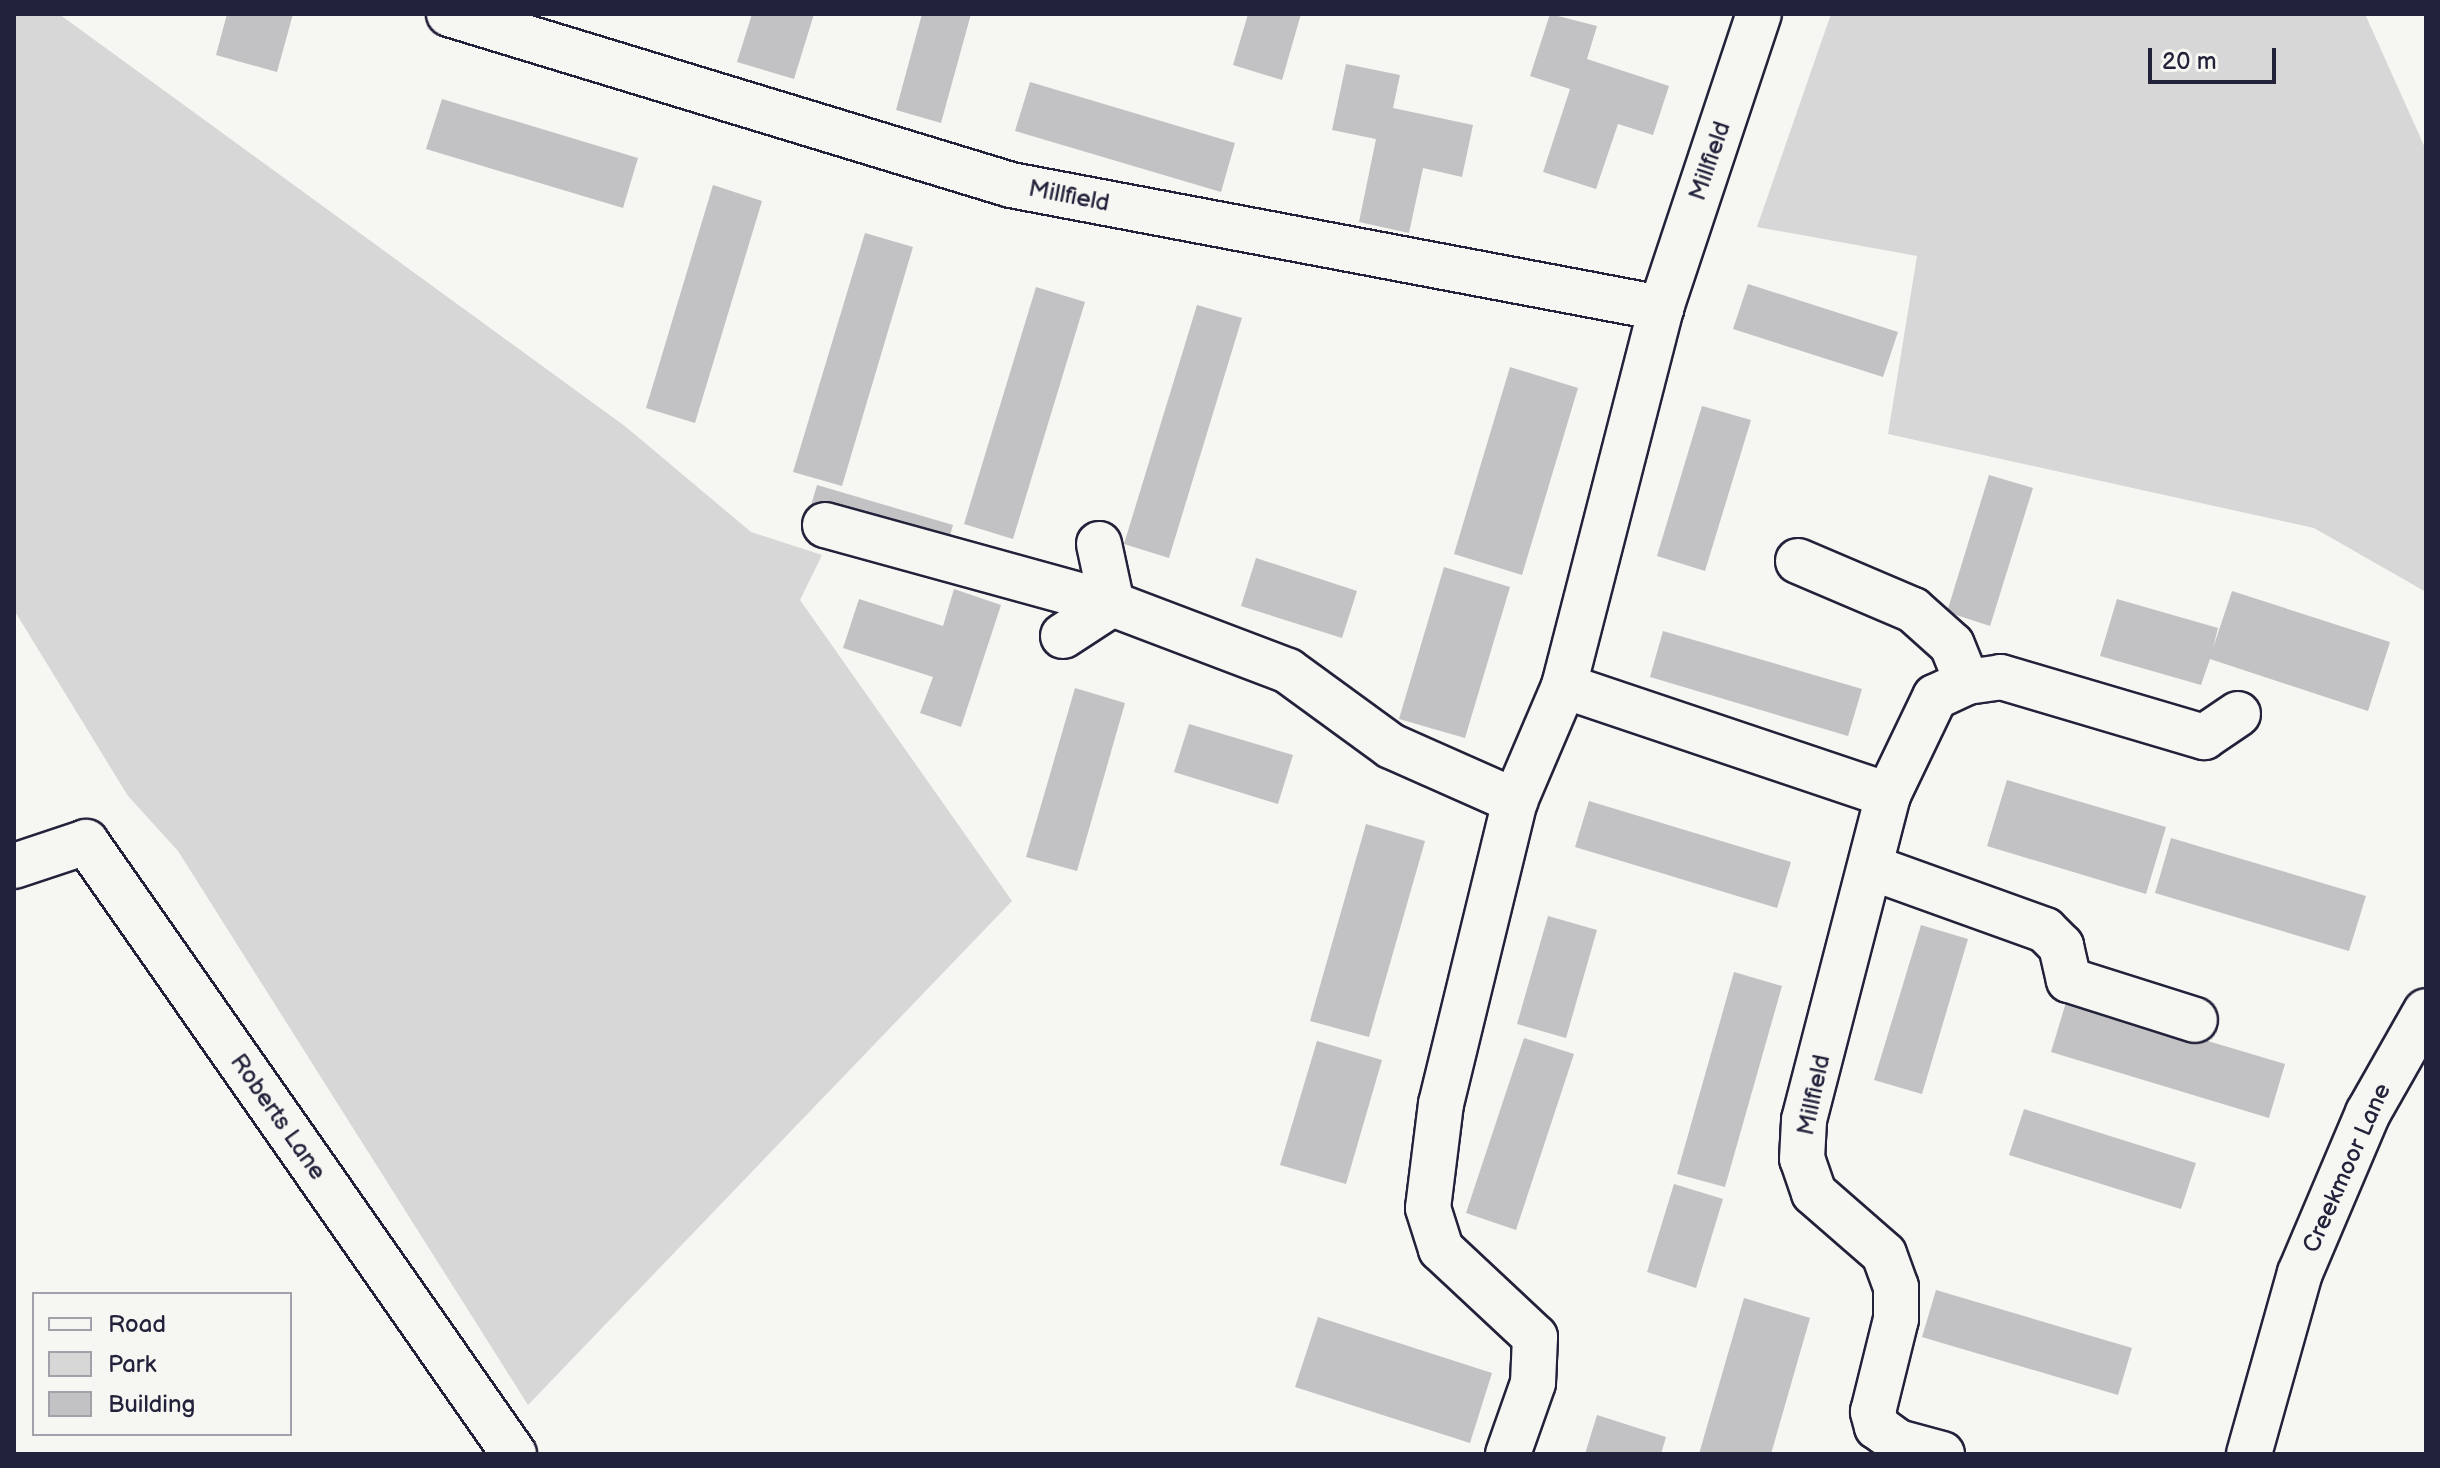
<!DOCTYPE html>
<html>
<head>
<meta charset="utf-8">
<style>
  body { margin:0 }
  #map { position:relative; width:2440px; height:1468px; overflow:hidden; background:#f6f6f2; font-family:"Balsamiq Sans",sans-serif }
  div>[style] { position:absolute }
  .green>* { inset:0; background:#d7d7d7 }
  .building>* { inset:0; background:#c2c2c4 }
  .roads { filter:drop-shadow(2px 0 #22223b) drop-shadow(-2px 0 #22223b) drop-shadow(0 2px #22223b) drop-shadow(0 -2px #22223b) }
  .minor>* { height:44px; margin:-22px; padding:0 22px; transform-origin:22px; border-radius:22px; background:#f6f6f2 }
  span { translate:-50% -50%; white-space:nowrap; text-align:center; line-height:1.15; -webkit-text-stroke:7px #f6f6f2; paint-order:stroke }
  .street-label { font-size:24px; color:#22223b }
  .frame { position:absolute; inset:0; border:16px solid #22223b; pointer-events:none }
  .legend { position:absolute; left:32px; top:1292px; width:260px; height:144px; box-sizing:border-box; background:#f6f6f2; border:2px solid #a1a1a9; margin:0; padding:10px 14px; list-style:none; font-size:24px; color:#22223b }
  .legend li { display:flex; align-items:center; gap:16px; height:40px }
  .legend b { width:40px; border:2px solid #a1a1a9 }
  .scale { position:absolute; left:2148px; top:48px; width:128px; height:36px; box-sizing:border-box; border:4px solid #22223b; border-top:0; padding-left:10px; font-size:24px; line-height:28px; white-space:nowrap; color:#22223b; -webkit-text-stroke:6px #f6f6f2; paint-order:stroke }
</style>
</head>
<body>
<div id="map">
  <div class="green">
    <i style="clip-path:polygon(14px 14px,59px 14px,626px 427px,751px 532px,822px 555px,800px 600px,1012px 901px,528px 1405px,178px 851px,128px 796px,14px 610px)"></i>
    <i style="clip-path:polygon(1831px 14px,2365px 14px,2426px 150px,2426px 592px,2314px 528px,1888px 434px,1917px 256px,1757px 227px)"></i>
  </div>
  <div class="building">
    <i style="clip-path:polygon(227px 14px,293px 14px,277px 72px,216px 55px)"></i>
    <i style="clip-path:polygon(752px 14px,814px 14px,794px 79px,737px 62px)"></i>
    <i style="clip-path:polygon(922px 14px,971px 14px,941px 123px,896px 110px)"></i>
    <i style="clip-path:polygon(1248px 14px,1301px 14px,1282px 80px,1233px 65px)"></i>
    <i style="clip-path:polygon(1550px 14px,1597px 26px,1587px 59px,1669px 86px,1653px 135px,1618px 124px,1596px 189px,1543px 172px,1570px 89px,1530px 76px)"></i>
    <i style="clip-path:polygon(1346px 64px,1400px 75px,1393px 108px,1473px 125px,1462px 177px,1423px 168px,1409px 233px,1359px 222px,1376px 139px,1332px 130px)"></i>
    <i style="clip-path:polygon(1030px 82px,1235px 143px,1221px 192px,1015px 131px)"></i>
    <i style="clip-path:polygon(442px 99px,638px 158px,623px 208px,426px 149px)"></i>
    <i style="clip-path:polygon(713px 185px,762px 201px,695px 423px,646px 408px)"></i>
    <i style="clip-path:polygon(865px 233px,913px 247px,842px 486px,793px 472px)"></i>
    <i style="clip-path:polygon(1748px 284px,1898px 332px,1883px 377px,1733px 329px)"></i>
    <i style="clip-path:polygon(1036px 287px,1085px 302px,1013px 539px,964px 524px)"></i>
    <i style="clip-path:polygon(1197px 305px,1242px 318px,1169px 558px,1124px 544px)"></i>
    <i style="clip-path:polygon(1510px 367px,1578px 388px,1522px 575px,1454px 554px)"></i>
    <i style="clip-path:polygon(1702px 406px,1751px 420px,1705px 571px,1657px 556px)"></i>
    <i style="clip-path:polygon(1989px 475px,2033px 488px,1990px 626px,1947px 612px)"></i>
    <i style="clip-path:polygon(817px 485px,953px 525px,945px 552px,809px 512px)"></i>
    <i style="clip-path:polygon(1256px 558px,1357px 591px,1342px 638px,1241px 606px)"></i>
    <i style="clip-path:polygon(1444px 567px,1510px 587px,1465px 738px,1399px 719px)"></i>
    <i style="clip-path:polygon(954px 589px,1001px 605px,961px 727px,920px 713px,933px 677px,843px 648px,859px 599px,943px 626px)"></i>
    <i style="clip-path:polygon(2232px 591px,2390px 642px,2368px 711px,2210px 659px,2201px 685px,2100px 656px,2117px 599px,2218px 628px,2213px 648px)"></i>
    <i style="clip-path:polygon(1663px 631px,1862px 689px,1848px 736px,1650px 677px)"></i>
    <i style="clip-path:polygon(1075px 688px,1125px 703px,1077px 871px,1026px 857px)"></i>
    <i style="clip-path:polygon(1189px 724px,1293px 755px,1278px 804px,1174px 772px)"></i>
    <i style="clip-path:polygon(2007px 780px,2166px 827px,2146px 894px,1987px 846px)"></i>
    <i style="clip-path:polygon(1589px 801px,1791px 862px,1777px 908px,1575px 847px)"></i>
    <i style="clip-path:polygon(1366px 824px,1425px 841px,1369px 1037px,1310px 1021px)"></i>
    <i style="clip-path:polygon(2171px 838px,2366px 896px,2349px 951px,2155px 893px)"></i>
    <i style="clip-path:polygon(1548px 916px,1597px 930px,1566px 1038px,1517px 1024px)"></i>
    <i style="clip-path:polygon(1921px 925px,1968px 939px,1922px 1094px,1874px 1080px)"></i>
    <i style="clip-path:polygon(1734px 972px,1782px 986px,1725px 1187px,1677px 1174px)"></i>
    <i style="clip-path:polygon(2067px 999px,2285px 1064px,2269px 1118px,2051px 1052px)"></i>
    <i style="clip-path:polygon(1524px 1038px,1574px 1054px,1516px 1230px,1466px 1213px)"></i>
    <i style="clip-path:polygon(1317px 1041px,1382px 1060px,1346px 1184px,1280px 1165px)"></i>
    <i style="clip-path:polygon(2024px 1109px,2196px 1163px,2181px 1209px,2009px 1155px)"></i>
    <i style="clip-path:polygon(1674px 1184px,1723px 1199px,1696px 1288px,1647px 1272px)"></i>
    <i style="clip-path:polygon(1936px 1290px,2132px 1348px,2118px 1395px,1922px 1337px)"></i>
    <i style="clip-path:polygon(1744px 1298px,1810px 1318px,1771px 1454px,1699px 1454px)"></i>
    <i style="clip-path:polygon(1318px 1317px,1492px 1373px,1470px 1443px,1295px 1387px)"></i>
    <i style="clip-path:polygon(1597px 1415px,1666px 1437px,1661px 1454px,1585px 1454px)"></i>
  </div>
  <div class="roads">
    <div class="minor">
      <i style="left:449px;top:14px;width:587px;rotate:16.92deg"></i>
      <i style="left:1011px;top:185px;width:662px;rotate:10.72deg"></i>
      <i style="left:825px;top:525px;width:298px;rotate:15.4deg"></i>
      <i style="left:1099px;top:544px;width:61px;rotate:77.8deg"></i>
      <i style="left:1112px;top:604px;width:188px;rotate:20.8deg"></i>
      <i style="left:1288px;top:671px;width:127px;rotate:36.1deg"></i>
      <i style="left:1391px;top:746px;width:136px;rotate:23.9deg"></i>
      <i style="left:1798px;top:561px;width:125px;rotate:23.1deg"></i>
      <i style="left:1913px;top:610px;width:52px;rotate:41.9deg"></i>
      <i style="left:1952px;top:645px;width:40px;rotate:68deg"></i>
      <i style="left:1063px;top:636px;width:59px;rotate:-33.1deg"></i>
      <i style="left:1564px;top:686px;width:342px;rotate:18.6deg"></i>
      <i style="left:14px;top:866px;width:76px;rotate:-18.4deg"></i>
      <i style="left:86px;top:842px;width:747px;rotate:55.03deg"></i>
      <i style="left:1870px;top:867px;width:186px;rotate:19.8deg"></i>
      <i style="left:2045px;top:930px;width:23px;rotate:45deg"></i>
      <i style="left:2061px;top:946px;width:35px;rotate:77deg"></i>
      <i style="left:2069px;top:980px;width:132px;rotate:17.6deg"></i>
      <i style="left:1508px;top:1454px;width:75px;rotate:-70.6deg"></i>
      <i style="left:1533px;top:1383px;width:46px;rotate:-87.5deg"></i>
      <i style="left:1535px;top:1337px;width:129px;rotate:-136.9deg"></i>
      <i style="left:1441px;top:1249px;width:43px;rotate:-107.6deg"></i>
      <i style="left:1428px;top:1208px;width:105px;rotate:-82.9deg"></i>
      <i style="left:1441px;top:1104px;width:312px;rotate:-76.3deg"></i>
      <i style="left:1515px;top:801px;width:125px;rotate:-66.9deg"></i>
      <i style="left:1564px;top:686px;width:390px;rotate:-75.6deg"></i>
      <i style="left:1661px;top:308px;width:310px;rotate:-71.6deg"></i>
      <i style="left:1942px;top:1454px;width:46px;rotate:-164.7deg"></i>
      <i style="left:1898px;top:1442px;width:26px;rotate:-144deg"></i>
      <i style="left:1877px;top:1427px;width:16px;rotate:-105deg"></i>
      <i style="left:1873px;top:1412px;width:96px;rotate:-76.1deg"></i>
      <i style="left:1896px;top:1319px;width:32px;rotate:-90deg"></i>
      <i style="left:1896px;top:1287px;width:35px;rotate:-110deg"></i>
      <i style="left:1884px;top:1254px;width:93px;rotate:-138.9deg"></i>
      <i style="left:1814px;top:1193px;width:36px;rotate:-109deg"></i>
      <i style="left:1802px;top:1159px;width:39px;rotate:-87deg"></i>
      <i style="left:1804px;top:1120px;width:336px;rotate:-75.5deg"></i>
      <i style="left:1888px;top:795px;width:109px;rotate:-64.4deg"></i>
      <i style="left:1935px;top:697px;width:35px;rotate:-25deg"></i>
      <i style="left:1967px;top:682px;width:34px;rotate:-8deg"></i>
      <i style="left:2001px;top:677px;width:212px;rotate:16.5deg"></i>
      <i style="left:2204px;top:737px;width:41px;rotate:-34.1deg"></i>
      <i style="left:2249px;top:1454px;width:188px;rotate:-74.3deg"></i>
      <i style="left:2300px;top:1273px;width:174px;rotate:-67deg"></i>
      <i style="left:2368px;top:1113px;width:117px;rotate:-60.4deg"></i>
    </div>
  </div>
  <div class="street-label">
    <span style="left:1710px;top:161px;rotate:-71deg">Millfield</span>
    <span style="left:1069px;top:196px;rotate:11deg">Millfield</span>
    <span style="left:1814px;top:1095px;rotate:-78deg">Millfield</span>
    <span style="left:278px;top:1117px;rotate:55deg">Roberts Lane</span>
    <span style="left:2347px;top:1168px;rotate:-66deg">Creekmoor Lane</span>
  </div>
  <div class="frame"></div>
  <ul class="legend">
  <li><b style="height:10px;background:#f6f6f2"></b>Road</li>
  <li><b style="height:22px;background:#d7d7d7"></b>Park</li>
  <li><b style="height:22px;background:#c2c2c4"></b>Building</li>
  </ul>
  <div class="scale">20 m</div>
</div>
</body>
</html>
